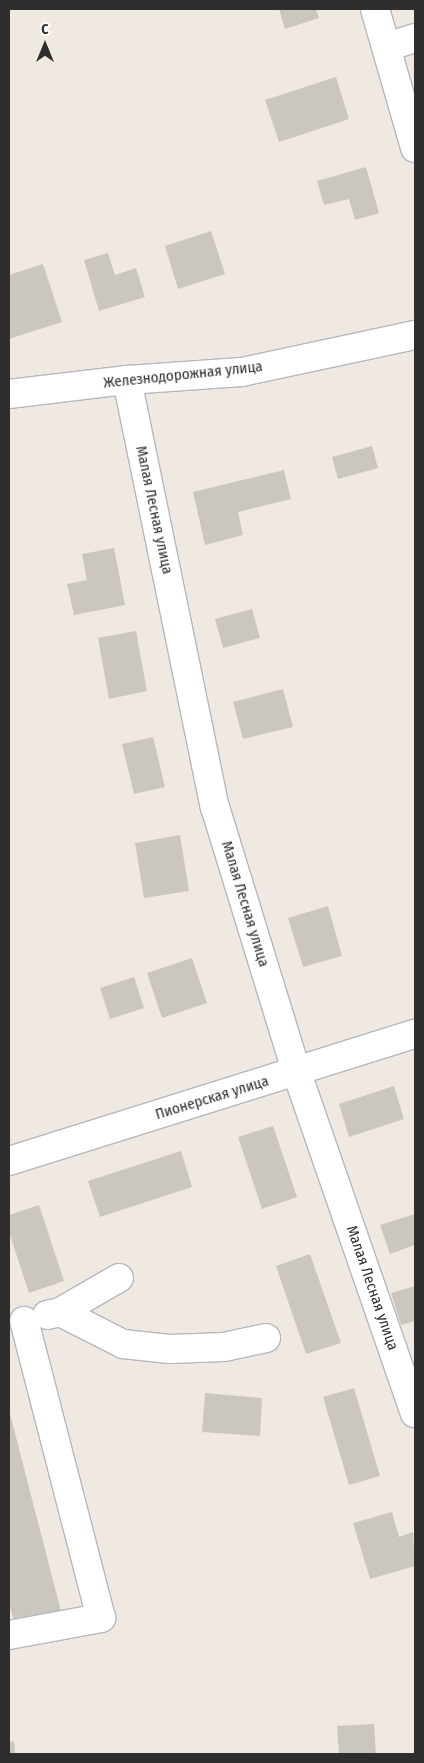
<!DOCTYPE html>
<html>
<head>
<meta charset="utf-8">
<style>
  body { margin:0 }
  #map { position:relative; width:424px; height:1763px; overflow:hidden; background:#efe9e1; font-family:"Fira Sans Condensed",sans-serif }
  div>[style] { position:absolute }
  .building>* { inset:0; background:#cbc7bf }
  .roads { filter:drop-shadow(1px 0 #b4b7c1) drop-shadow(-1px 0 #b4b7c1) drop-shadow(0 1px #b4b7c1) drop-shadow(0 -1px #b4b7c1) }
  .minor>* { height:28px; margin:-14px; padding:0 14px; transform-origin:14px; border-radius:14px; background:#fff }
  span { translate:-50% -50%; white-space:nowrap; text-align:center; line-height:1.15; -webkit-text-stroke:4px #fff; paint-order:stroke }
  .street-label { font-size:15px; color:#2e2e2e }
  .frame { position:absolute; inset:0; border:10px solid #2e2e2e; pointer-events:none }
  .north { position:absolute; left:20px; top:20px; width:50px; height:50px; -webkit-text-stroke:4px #fff; paint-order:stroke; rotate:0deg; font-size:14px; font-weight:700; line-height:20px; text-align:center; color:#2e2e2e }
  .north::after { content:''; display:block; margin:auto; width:18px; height:22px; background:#2e2e2e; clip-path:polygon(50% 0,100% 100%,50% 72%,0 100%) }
</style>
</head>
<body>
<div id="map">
  <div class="building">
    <i style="clip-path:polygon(279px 9px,316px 9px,319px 18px,285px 29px)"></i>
    <i style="clip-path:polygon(336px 77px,349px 119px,279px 142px,265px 100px)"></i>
    <i style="clip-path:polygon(366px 167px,379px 213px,355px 220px,349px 199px,324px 205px,317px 181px)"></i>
    <i style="clip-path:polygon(211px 231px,225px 274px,178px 289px,165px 246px)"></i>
    <i style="clip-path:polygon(108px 253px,115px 275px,136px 268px,145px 297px,99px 311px,84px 260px)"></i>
    <i style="clip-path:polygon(43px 264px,62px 322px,9px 339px,9px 275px)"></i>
    <i style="clip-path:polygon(372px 446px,378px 468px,338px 479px,332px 457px)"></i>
    <i style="clip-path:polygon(284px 470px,291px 499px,238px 512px,243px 535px,205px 545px,193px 492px)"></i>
    <i style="clip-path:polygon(114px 548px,125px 605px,74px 615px,67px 584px,87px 580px,82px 554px)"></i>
    <i style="clip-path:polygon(252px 609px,260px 638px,223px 648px,215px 619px)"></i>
    <i style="clip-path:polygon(136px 631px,147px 691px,109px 699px,98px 638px)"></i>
    <i style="clip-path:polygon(283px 689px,293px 727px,243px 739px,233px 702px)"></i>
    <i style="clip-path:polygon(153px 737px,165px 787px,134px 794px,122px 744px)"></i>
    <i style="clip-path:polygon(180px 835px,189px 891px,144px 898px,135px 843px)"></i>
    <i style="clip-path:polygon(328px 906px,342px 956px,303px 967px,288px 918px)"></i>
    <i style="clip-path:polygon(192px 958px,207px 1003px,162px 1018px,147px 973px)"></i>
    <i style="clip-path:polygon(134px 977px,144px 1008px,110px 1019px,100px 988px)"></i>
    <i style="clip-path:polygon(394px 1086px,404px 1119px,349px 1137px,339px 1104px)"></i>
    <i style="clip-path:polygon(273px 1126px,297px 1197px,262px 1209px,238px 1137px)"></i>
    <i style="clip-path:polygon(181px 1151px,192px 1187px,100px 1217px,88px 1181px)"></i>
    <i style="clip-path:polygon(39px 1205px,64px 1281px,29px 1293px,9px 1232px,9px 1215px)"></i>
    <i style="clip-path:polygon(415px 1214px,415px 1245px,390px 1254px,380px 1225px)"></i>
    <i style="clip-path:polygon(310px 1254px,341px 1343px,306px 1354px,276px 1266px)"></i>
    <i style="clip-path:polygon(415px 1286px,415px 1321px,401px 1325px,391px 1293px)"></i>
    <i style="clip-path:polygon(354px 1388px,380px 1476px,349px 1485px,323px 1397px)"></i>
    <i style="clip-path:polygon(205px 1393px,262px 1398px,260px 1436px,202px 1432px)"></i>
    <i style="clip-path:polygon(9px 1410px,62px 1615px,15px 1626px,9px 1602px)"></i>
    <i style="clip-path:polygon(392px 1512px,399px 1537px,413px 1532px,415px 1566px,370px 1579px,353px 1523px)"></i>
    <i style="clip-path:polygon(374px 1724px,376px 1754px,339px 1754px,337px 1726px)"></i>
    <i style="clip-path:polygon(14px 1741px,15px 1754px,9px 1754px,9px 1742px)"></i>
  </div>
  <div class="roads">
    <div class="minor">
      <i style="left:375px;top:9px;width:145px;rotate:73.9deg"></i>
      <i style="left:387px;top:47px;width:29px;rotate:-18deg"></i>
      <i style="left:127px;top:380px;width:436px;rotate:78.4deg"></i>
      <i style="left:215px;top:807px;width:278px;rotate:72.9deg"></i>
      <i style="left:297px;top:1073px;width:360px;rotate:70.9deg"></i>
      <i style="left:9px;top:394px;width:119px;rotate:-6.8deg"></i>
      <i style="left:127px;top:380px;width:115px;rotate:-4deg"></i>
      <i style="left:242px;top:372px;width:177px;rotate:-12.1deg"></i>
      <i style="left:9px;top:1161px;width:425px;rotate:-17.4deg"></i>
      <i style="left:60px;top:1312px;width:71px;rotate:26.9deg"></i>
      <i style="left:123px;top:1344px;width:47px;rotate:6.1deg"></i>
      <i style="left:170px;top:1349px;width:54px;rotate:-2.1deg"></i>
      <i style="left:224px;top:1347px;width:43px;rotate:-12.1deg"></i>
      <i style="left:47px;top:1315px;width:13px;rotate:-13deg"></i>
      <i style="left:60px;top:1312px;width:68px;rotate:-30deg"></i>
      <i style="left:9px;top:1635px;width:94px;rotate:-10.5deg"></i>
      <i style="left:101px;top:1618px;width:307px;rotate:-104.5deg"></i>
    </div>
  </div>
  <div class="street-label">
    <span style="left:183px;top:375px;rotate:-6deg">Железнодорожная улица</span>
    <span style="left:154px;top:510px;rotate:78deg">Малая Лесная улица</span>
    <span style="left:245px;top:904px;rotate:73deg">Малая Лесная улица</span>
    <span style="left:212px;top:1098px;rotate:-17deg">Пионерская улица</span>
    <span style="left:372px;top:1288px;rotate:71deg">Малая Лесная улица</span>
  </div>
  <div class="frame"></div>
  <div class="north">С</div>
</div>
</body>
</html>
